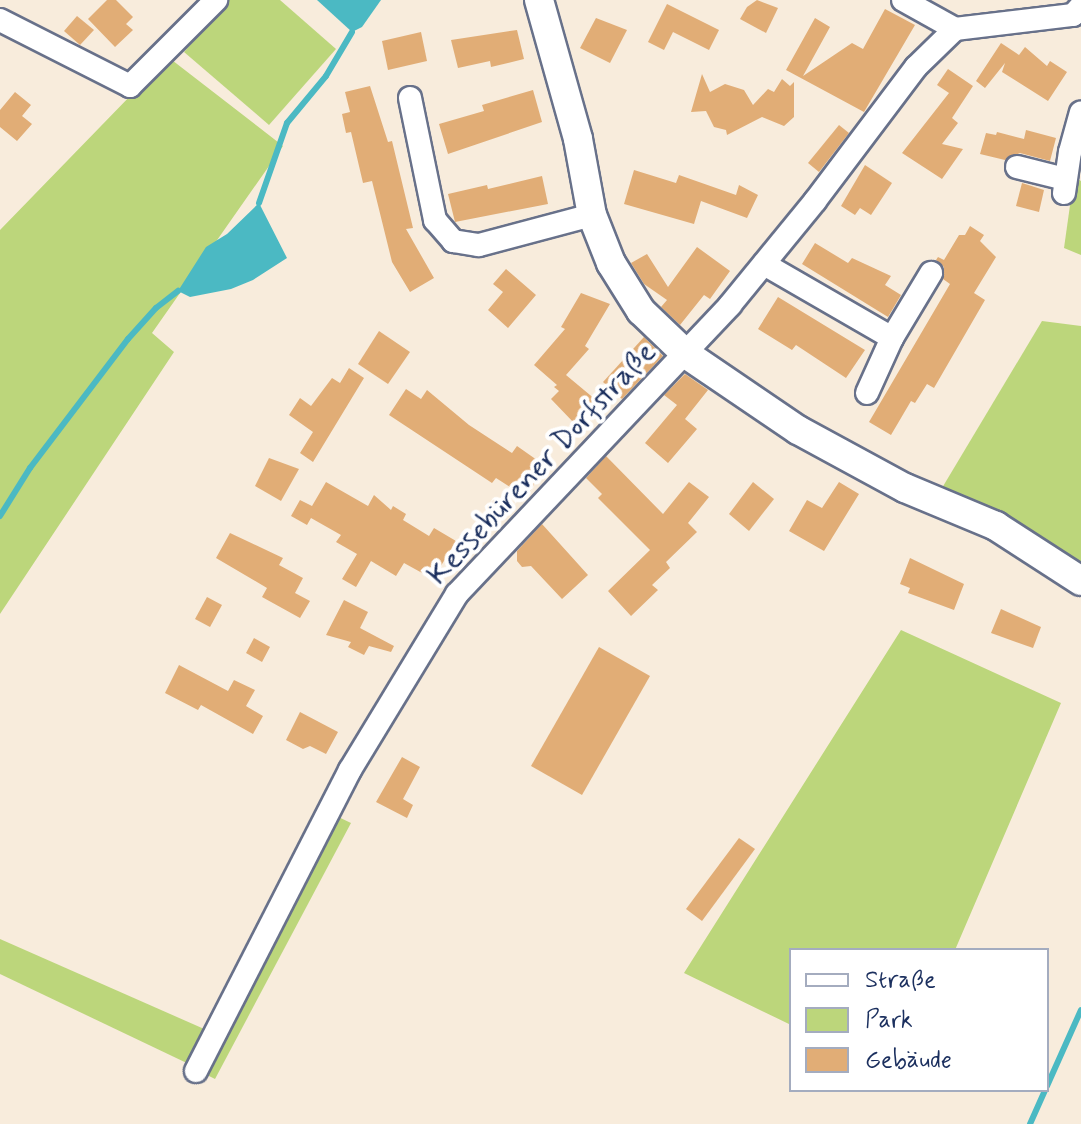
<!DOCTYPE html>
<html>
<head>
<meta charset="utf-8">
<style>
  body { margin:0 }
  #map { position:relative; width:1081px; height:1124px; overflow:hidden; background:#f8ecdc; font-family:Mynerve,sans-serif }
  div>[style] { position:absolute }
  .green>* { inset:0; background:#bcd67b }
  .water>* { inset:0; background:#4bb9c3 }
  .stream>* { height:6px; margin:-3px; padding:0 3px; transform-origin:3px; border-radius:3px; background:#4bb9c3 }
  .building>* { inset:0; background:#e1ad76 }
  .roads { filter:drop-shadow(2px 0 #68718a) drop-shadow(-2px 0 #68718a) drop-shadow(0 2px #68718a) drop-shadow(0 -2px #68718a) }
  .minor>* { height:22px; margin:-11px; padding:0 11px; transform-origin:11px; border-radius:11px; background:#fff }
  .major>* { height:28px; margin:-14px; padding:0 14px; transform-origin:14px; border-radius:14px; background:#fff }
  span { translate:-50% -50%; white-space:nowrap; text-align:center; line-height:1.15; -webkit-text-stroke:8px #fff; paint-order:stroke }
  .street-label { font-size:30px; color:#1b2f5e }
  .legend { position:absolute; left:789px; top:948px; width:260px; height:144px; box-sizing:border-box; background:#fff; border:2px solid #a4acbf; margin:0; padding:10px 14px; list-style:none; font-size:24px; color:#1b2f5e }
  .legend li { display:flex; align-items:center; gap:16px; height:40px }
  .legend b { width:40px; border:2px solid #a4acbf }
</style>
</head>
<body>
<div id="map">
  <div class="green">
    <i style="clip-path:polygon(229px 0,280px 0,336px 49px,269px 125px,184px 52px)"></i>
    <i style="clip-path:polygon(168px 57px,283px 146px,152px 333px,174px 352px,0 614px,0 230px)"></i>
    <i style="clip-path:polygon(1074px 177px,1081px 181px,1081px 255px,1064px 248px)"></i>
    <i style="clip-path:polygon(1042px 321px,1081px 326px,1081px 571px,939px 493px)"></i>
    <i style="clip-path:polygon(901px 630px,1061px 703px,955px 950px,791px 950px,791px 1025px,684px 973px)"></i>
    <i style="clip-path:polygon(332px 814px,351px 823px,215px 1079px,199px 1071px)"></i>
    <i style="clip-path:polygon(0 939px,211px 1032px,193px 1066px,0 974px)"></i>
  </div>
  <div class="water">
    <i style="clip-path:polygon(317px 0,381px 0,362px 27px,352px 32px)"></i>
    <i style="clip-path:polygon(259px 203px,287px 258px,253px 280px,231px 289px,190px 297px,178px 291px,206px 247px,227px 234px)"></i>
  </div>
  <div class="stream">
    <i style="left:259px;top:203px;width:85px;rotate:-70.7deg"></i>
    <i style="left:287px;top:123px;width:61px;rotate:-50.3deg"></i>
    <i style="left:326px;top:76px;width:51px;rotate:-59.4deg"></i>
    <i style="left:0;top:516px;width:57px;rotate:-58deg"></i>
    <i style="left:30px;top:468px;width:162px;rotate:-52.8deg"></i>
    <i style="left:128px;top:339px;width:42px;rotate:-47.9deg"></i>
    <i style="left:156px;top:308px;width:28px;rotate:-38deg"></i>
    <i style="left:1047px;top:1086px;width:83px;rotate:-65.9deg"></i>
    <i style="left:1030px;top:1124px;width:37px;rotate:-66deg"></i>
  </div>
  <div class="building">
    <i style="clip-path:polygon(107px 0,116px 0,133px 17px,126px 24px,133px 30px,115px 47px,88px 19px)"></i>
    <i style="clip-path:polygon(757px 0,778px 8px,766px 33px,740px 19px,747px 7px)"></i>
    <i style="clip-path:polygon(667px 4px,719px 30px,709px 50px,673px 32px,664px 50px,648px 42px)"></i>
    <i style="clip-path:polygon(885px 9px,915px 25px,864px 112px,786px 70px,815px 18px,830px 27px,803px 76px,852px 43px,863px 49px)"></i>
    <i style="clip-path:polygon(77px 16px,94px 30px,80px 45px,64px 31px)"></i>
    <i style="clip-path:polygon(596px 18px,627px 30px,610px 63px,580px 48px)"></i>
    <i style="clip-path:polygon(517px 30px,524px 59px,491px 67px,490px 61px,458px 68px,451px 40px)"></i>
    <i style="clip-path:polygon(421px 32px,427px 61px,388px 70px,382px 41px)"></i>
    <i style="clip-path:polygon(1001px 43px,1019px 55px,1025px 47px,1047px 66px,1050px 61px,1067px 72px,1048px 101px,1002px 72px,1005px 63px,985px 88px,976px 81px)"></i>
    <i style="clip-path:polygon(948px 69px,973px 86px,952px 118px,958px 123px,942px 144px,963px 149px,942px 179px,902px 153px,949px 93px,937px 85px)"></i>
    <i style="clip-path:polygon(702px 74px,710px 92px,725px 84px,744px 90px,753px 105px,768px 89px,774px 92px,782px 79px,790px 86px,794px 82px,794px 117px,784px 126px,762px 117px,727px 135px,726px 130px,714px 127px,706px 111px,691px 112px)"></i>
    <i style="clip-path:polygon(370px 86px,388px 142px,392px 141px,413px 228px,406px 229px,434px 278px,410px 292px,392px 262px,372px 181px,363px 183px,351px 132px,346px 133px,342px 114px,350px 112px,345px 92px)"></i>
    <i style="clip-path:polygon(533px 90px,542px 122px,448px 154px,439px 124px,484px 111px,482px 105px)"></i>
    <i style="clip-path:polygon(15px 92px,31px 105px,22px 116px,32px 124px,17px 141px,0 127px,0 110px)"></i>
    <i style="clip-path:polygon(839px 125px,849px 133px,819px 172px,808px 163px)"></i>
    <i style="clip-path:polygon(1026px 130px,1056px 138px,1050px 161px,1020px 153px,1005px 160px,980px 154px,986px 133px,996px 135px,997px 132px,1024px 139px)"></i>
    <i style="clip-path:polygon(865px 165px,892px 183px,871px 215px,860px 208px,855px 215px,841px 206px)"></i>
    <i style="clip-path:polygon(634px 170px,676px 183px,679px 175px,736px 195px,739px 185px,758px 195px,747px 218px,701px 201px,694px 224px,624px 204px)"></i>
    <i style="clip-path:polygon(542px 176px,548px 204px,455px 222px,448px 194px,487px 185px,488px 189px)"></i>
    <i style="clip-path:polygon(1022px 183px,1044px 190px,1039px 212px,1016px 206px)"></i>
    <i style="clip-path:polygon(970px 226px,984px 235px,980px 241px,996px 257px,974px 293px,985px 300px,934px 388px,927px 384px,915px 403px,911px 401px,891px 435px,869px 422px,950px 284px,943px 279px,944px 267px,936px 260px,938px 257px,944px 260px,959px 235px,965px 235px)"></i>
    <i style="clip-path:polygon(815px 243px,848px 263px,852px 258px,891px 276px,885px 285px,901px 295px,888px 317px,802px 264px)"></i>
    <i style="clip-path:polygon(697px 247px,730px 271px,710px 299px,704px 295px,680px 325px,661px 307px,667px 300px,644px 284px,631px 263px,647px 254px,668px 287px)"></i>
    <i style="clip-path:polygon(506px 269px,536px 295px,508px 328px,488px 310px,503px 292px,493px 284px)"></i>
    <i style="clip-path:polygon(581px 293px,610px 304px,585px 346px,589px 349px,566px 375px,596px 400px,575px 424px,551px 399px,559px 391px,554px 387px,557px 385px,534px 365px,565px 329px,561px 327px)"></i>
    <i style="clip-path:polygon(778px 297px,865px 350px,846px 378px,796px 345px,792px 350px,758px 329px)"></i>
    <i style="clip-path:polygon(379px 331px,410px 352px,388px 384px,358px 364px)"></i>
    <i style="clip-path:polygon(644px 337px,663px 356px,622px 399px,603px 382px)"></i>
    <i style="clip-path:polygon(349px 368px,364px 378px,313px 462px,300px 453px,313px 432px,289px 415px,300px 398px,311px 406px,332px 378px,340px 383px)"></i>
    <i style="clip-path:polygon(685px 374px,708px 390px,685px 419px,697px 429px,668px 463px,645px 443px,677px 405px,664px 395px)"></i>
    <i style="clip-path:polygon(406px 389px,421px 399px,427px 390px,469px 425px,512px 453px,517px 446px,544px 465px,527px 498px,496px 478px,492px 483px,389px 415px)"></i>
    <i style="clip-path:polygon(606px 456px,663px 514px,689px 482px,709px 497px,688px 523px,697px 532px,666px 562px,670px 568px,652px 585px,658px 590px,631px 616px,608px 591px,650px 550px,598px 498px,602px 494px,586px 478px)"></i>
    <i style="clip-path:polygon(269px 458px,299px 469px,281px 501px,255px 486px)"></i>
    <i style="clip-path:polygon(326px 482px,368px 506px,374px 495px,391px 510px,393px 506px,406px 514px,403px 520px,429px 536px,434px 528px,456px 541px,433px 579px,404px 563px,396px 576px,371px 561px,356px 587px,342px 579px,357px 554px,336px 542px,341px 535px,311px 518px,307px 525px,291px 516px,300px 500px,312px 506px)"></i>
    <i style="clip-path:polygon(753px 482px,774px 499px,749px 531px,729px 514px)"></i>
    <i style="clip-path:polygon(839px 482px,859px 494px,824px 551px,789px 531px,807px 500px,822px 508px)"></i>
    <i style="clip-path:polygon(542px 524px,588px 575px,562px 599px,531px 566px,522px 567px,517px 561px,517px 551px)"></i>
    <i style="clip-path:polygon(230px 533px,283px 558px,279px 565px,303px 578px,295px 593px,310px 601px,300px 618px,262px 597px,267px 588px,216px 558px)"></i>
    <i style="clip-path:polygon(910px 558px,964px 584px,954px 610px,908px 593px,910px 588px,900px 584px)"></i>
    <i style="clip-path:polygon(207px 597px,222px 605px,210px 627px,195px 619px)"></i>
    <i style="clip-path:polygon(344px 600px,368px 612px,360px 628px,394px 646px,391px 652px,369px 646px,364px 655px,348px 647px,351px 642px,326px 635px)"></i>
    <i style="clip-path:polygon(1001px 609px,1041px 627px,1033px 648px,991px 633px)"></i>
    <i style="clip-path:polygon(254px 638px,270px 647px,262px 662px,246px 653px)"></i>
    <i style="clip-path:polygon(599px 647px,650px 676px,582px 795px,531px 766px)"></i>
    <i style="clip-path:polygon(179px 665px,228px 691px,234px 680px,255px 690px,246px 706px,263px 716px,253px 734px,201px 705px,198px 710px,165px 693px)"></i>
    <i style="clip-path:polygon(300px 712px,338px 732px,326px 754px,310px 746px,303px 749px,286px 740px)"></i>
    <i style="clip-path:polygon(402px 757px,420px 767px,403px 799px,413px 805px,407px 818px,376px 802px)"></i>
    <i style="clip-path:polygon(739px 838px,755px 849px,702px 921px,686px 909px)"></i>
  </div>
  <div class="roads">
    <div class="minor">
      <i style="left:903px;top:0;width:60px;rotate:29.1deg"></i>
      <i style="left:955px;top:29px;width:119px;rotate:-6.8deg"></i>
      <i style="left:1073px;top:15px;width:12px;rotate:-48deg"></i>
      <i style="left:0;top:20px;width:146px;rotate:26.9deg"></i>
      <i style="left:130px;top:86px;width:122px;rotate:-45deg"></i>
      <i style="left:410px;top:98px;width:125px;rotate:78.4deg"></i>
      <i style="left:435px;top:220px;width:28px;rotate:49deg"></i>
      <i style="left:453px;top:241px;width:26px;rotate:9deg"></i>
      <i style="left:479px;top:245px;width:117px;rotate:-14.9deg"></i>
      <i style="left:1017px;top:167px;width:49px;rotate:14deg"></i>
      <i style="left:1064px;top:193px;width:41px;rotate:-81.7deg"></i>
      <i style="left:1070px;top:152px;width:41px;rotate:-74.6deg"></i>
      <i style="left:764px;top:264px;width:148px;rotate:30deg"></i>
      <i style="left:867px;top:393px;width:60px;rotate:-65.6deg"></i>
      <i style="left:892px;top:338px;width:76px;rotate:-59deg"></i>
      <i style="left:196px;top:1071px;width:338px;rotate:-62.9deg"></i>
      <i style="left:350px;top:770px;width:206px;rotate:-58.7deg"></i>
      <i style="left:457px;top:594px;width:398px;rotate:-46.6deg"></i>
      <i style="left:730px;top:305px;width:134px;rotate:-50.7deg"></i>
      <i style="left:815px;top:201px;width:168px;rotate:-53deg"></i>
      <i style="left:916px;top:67px;width:54px;rotate:-44.3deg"></i>
    </div>
    <div class="major">
      <i style="left:539px;top:0;width:144px;rotate:74.3deg"></i>
      <i style="left:578px;top:139px;width:77px;rotate:79.6deg"></i>
      <i style="left:592px;top:215px;width:52px;rotate:68.4deg"></i>
      <i style="left:611px;top:263px;width:57px;rotate:58deg"></i>
      <i style="left:641px;top:311px;width:62px;rotate:43.7deg"></i>
      <i style="left:686px;top:354px;width:135px;rotate:34.2deg"></i>
      <i style="left:798px;top:430px;width:122px;rotate:28.5deg"></i>
      <i style="left:905px;top:488px;width:99px;rotate:22.7deg"></i>
      <i style="left:996px;top:526px;width:101px;rotate:32.9deg"></i>
    </div>
  </div>
  <div class="street-label">
    <span style="left:542px;top:464px;rotate:-47deg">Kessebürener Dorfstraße</span>
  </div>
  <ul class="legend">
  <li><b style="height:10px;background:#fff"></b>Straße</li>
  <li><b style="height:22px;background:#bcd67b"></b>Park</li>
  <li><b style="height:22px;background:#e1ad76"></b>Gebäude</li>
  </ul>
</div>
</body>
</html>
